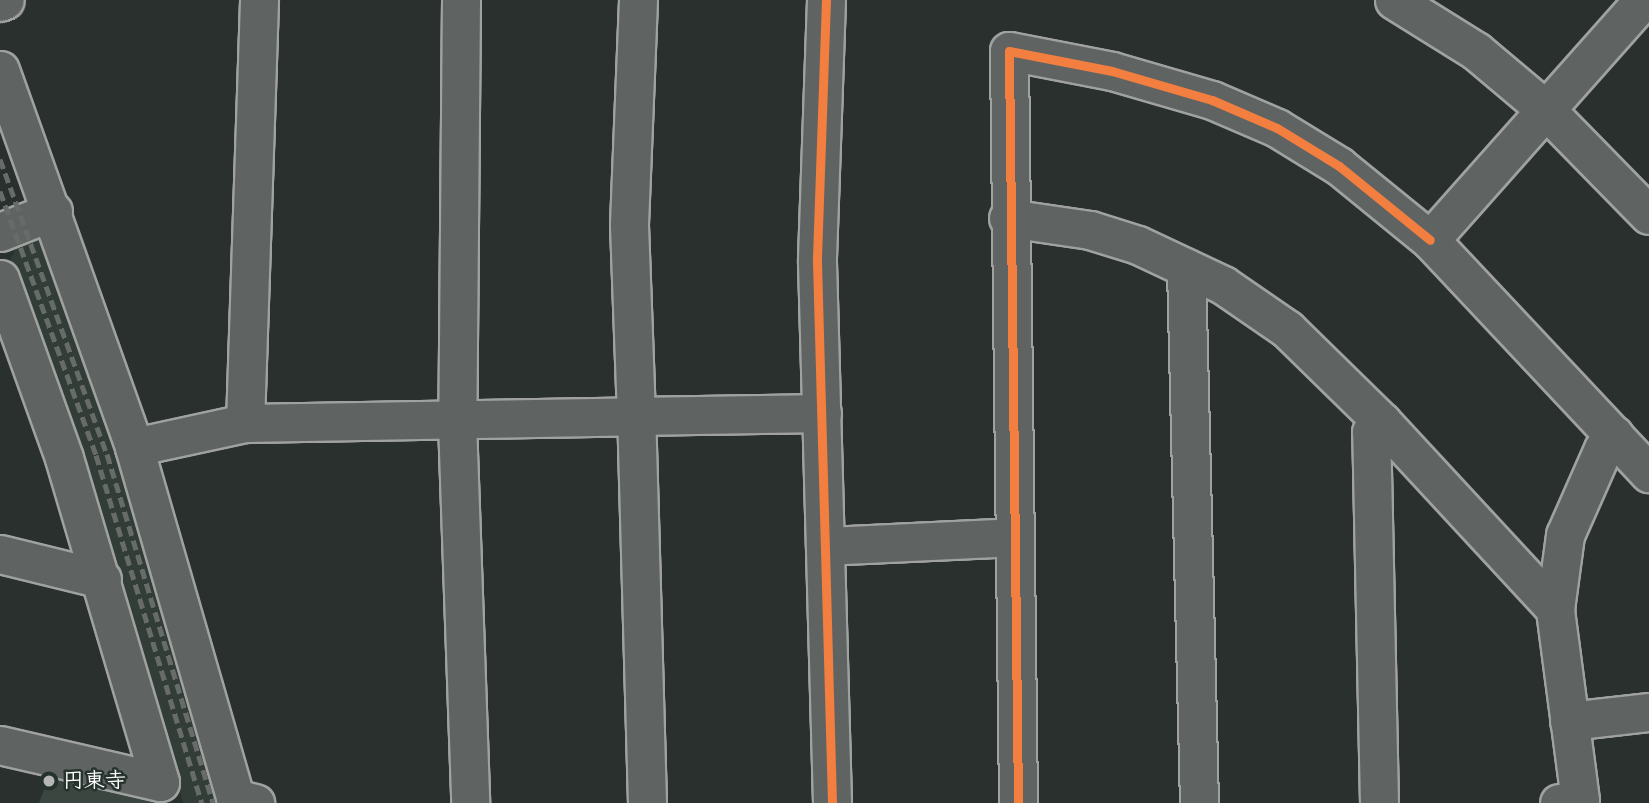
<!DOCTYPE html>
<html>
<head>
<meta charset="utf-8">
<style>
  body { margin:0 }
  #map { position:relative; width:1649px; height:803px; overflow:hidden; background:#29302d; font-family:Pangolin,"Klee One",sans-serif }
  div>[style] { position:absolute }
  .built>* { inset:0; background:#323d38 }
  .green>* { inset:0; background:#3b4641 }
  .roads { filter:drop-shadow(2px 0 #9fa2a0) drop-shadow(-2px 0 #9fa2a0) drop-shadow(0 2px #9fa2a0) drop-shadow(0 -2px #9fa2a0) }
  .minor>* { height:37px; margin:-18.5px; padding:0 18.5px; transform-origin:18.5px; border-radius:18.5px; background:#5f6362 }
  .rail>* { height:5px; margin-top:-2.5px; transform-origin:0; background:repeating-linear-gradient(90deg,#686c69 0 10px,transparent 0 15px) }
  .cycleway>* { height:9px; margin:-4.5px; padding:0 4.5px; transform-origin:4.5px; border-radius:4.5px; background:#f27e40 }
  .dots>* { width:19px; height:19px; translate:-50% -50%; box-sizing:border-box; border:4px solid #26332d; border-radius:50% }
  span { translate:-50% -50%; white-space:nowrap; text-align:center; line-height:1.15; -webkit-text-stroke:5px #26332d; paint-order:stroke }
  .poi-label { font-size:21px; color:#fff; font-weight:700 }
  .left { translate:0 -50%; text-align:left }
</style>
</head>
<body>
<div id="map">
  <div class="built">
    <i style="clip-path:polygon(35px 238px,50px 246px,72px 305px,226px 803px,183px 803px,154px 698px,10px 261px,17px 245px)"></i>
  </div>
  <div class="green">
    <i style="clip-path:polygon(51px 771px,143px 792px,153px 803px,39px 803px)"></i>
  </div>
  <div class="roads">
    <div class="minor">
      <i style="left:461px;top:0;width:422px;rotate:90.5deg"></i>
      <i style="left:457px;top:422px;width:381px;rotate:88deg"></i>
      <i style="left:826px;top:0;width:262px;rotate:92deg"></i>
      <i style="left:817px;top:262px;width:541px;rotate:88.41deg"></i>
      <i style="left:1394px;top:0;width:97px;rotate:31.9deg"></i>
      <i style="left:1476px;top:51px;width:92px;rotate:40.1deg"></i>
      <i style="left:1546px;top:110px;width:147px;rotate:45.6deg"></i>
      <i style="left:1643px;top:0;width:321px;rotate:131.6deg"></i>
      <i style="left:1430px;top:240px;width:320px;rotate:46.8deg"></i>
      <i style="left:0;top:2px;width:5px;rotate:-22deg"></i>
      <i style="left:0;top:70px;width:400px;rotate:70.4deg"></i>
      <i style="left:134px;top:447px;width:365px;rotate:73.9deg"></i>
      <i style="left:235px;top:798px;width:21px;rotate:14deg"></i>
      <i style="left:1008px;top:218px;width:83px;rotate:8.3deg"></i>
      <i style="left:1090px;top:230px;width:50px;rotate:17.4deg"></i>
      <i style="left:1138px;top:245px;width:94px;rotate:25.2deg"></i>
      <i style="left:1223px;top:285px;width:78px;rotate:34.5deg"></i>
      <i style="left:1287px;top:329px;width:133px;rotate:44.4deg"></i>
      <i style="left:1382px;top:422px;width:255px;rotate:47.2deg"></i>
      <i style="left:0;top:232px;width:57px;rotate:-21.6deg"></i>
      <i style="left:1186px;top:268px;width:535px;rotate:88.61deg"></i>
      <i style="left:0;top:279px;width:190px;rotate:70.3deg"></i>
      <i style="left:64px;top:458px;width:338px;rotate:73.5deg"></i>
      <i style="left:160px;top:782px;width:164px;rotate:-167deg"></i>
      <i style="left:245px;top:423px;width:423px;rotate:-88.1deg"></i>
      <i style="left:134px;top:447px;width:114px;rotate:-12.2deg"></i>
      <i style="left:245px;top:423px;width:391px;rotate:-1deg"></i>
      <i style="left:636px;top:416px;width:192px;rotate:-92.1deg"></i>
      <i style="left:629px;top:224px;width:224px;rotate:-87.7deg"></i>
      <i style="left:825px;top:546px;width:190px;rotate:-2.7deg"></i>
      <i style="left:0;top:554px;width:105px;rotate:13.8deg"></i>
      <i style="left:1569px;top:721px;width:81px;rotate:-6.4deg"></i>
      <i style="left:647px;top:803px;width:387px;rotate:-91.6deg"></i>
      <i style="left:636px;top:416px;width:186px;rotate:-0.9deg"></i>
      <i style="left:1018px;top:803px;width:752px;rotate:-90.69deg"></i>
      <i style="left:1009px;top:51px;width:105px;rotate:11deg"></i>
      <i style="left:1112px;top:71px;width:104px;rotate:16.2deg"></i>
      <i style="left:1212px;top:100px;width:71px;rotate:23.3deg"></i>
      <i style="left:1277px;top:128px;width:73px;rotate:31.5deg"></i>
      <i style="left:1339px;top:166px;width:117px;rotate:39.1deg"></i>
      <i style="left:1379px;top:803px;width:371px;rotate:-91.2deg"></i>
      <i style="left:1371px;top:432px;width:15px;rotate:-42deg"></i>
      <i style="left:1559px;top:803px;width:21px;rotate:-8deg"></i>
      <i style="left:1580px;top:800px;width:193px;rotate:-97.5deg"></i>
      <i style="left:1555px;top:609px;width:75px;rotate:-82.3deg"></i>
      <i style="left:1565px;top:535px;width:94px;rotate:-66.2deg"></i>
      <i style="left:1603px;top:449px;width:18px;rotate:-52deg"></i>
    </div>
  </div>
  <div class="rail">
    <i style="left:0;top:159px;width:314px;rotate:70.1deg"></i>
    <i style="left:107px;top:454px;width:365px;rotate:73.1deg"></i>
    <i style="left:0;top:191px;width:281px;rotate:70deg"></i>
    <i style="left:96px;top:455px;width:364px;rotate:73.1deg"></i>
  </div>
  <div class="cycleway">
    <i style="left:826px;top:0;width:262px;rotate:92deg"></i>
    <i style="left:817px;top:262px;width:541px;rotate:88.41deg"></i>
    <i style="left:1018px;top:803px;width:752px;rotate:-90.69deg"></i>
    <i style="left:1009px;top:51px;width:105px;rotate:11deg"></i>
    <i style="left:1112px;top:71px;width:104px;rotate:16.2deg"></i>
    <i style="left:1212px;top:100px;width:71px;rotate:23.3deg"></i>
    <i style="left:1277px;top:128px;width:73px;rotate:31.5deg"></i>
    <i style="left:1339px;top:166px;width:117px;rotate:39.1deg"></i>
  </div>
  <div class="dots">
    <i style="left:49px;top:781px;background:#b4b7b6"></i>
  </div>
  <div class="poi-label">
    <span class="left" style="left:63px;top:781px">円東寺</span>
  </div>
</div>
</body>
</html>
